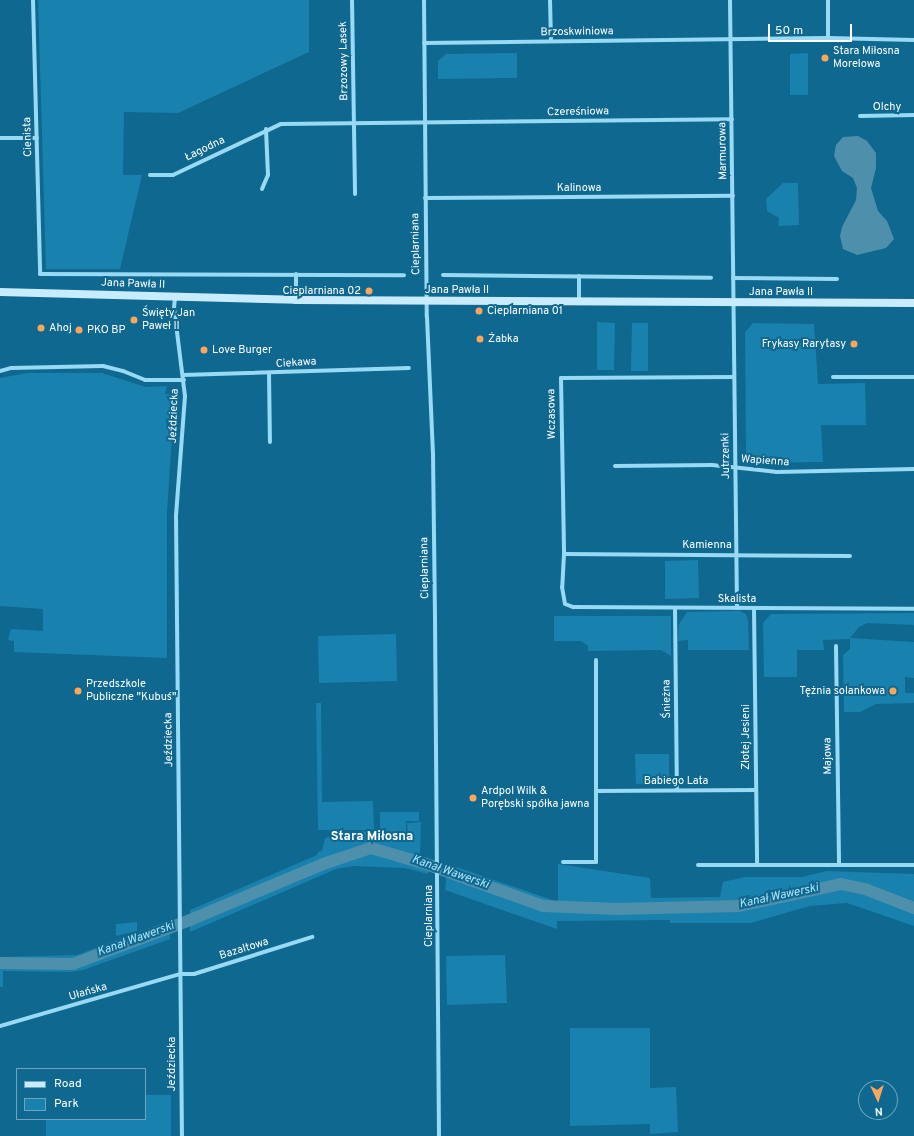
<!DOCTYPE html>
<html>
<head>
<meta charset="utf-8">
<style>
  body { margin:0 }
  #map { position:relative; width:914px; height:1136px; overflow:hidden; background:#0f6890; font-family:Overpass,sans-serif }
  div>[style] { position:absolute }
  .green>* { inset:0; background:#1981ad }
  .water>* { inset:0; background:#4e8fac }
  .canal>* { height:12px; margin:-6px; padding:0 6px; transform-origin:6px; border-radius:6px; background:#4e8fac }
  .street>* { height:4px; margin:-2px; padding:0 2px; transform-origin:2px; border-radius:2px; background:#98d9f4 }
  .secondary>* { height:8px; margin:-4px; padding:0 4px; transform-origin:4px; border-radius:4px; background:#c8ecfd }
  .dots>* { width:11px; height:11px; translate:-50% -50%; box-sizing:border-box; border:2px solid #0f6890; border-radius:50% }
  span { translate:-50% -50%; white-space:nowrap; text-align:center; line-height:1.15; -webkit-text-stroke:4px #0f6890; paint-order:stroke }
  .street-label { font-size:11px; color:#fff }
  .poi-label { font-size:11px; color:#fff }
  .left { translate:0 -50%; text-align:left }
  .right { translate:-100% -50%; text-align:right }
  .water-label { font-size:12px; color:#ade5fb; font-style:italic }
  .quarter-label { font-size:13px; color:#fff; font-weight:700 }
  .legend { position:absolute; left:16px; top:1068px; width:130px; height:52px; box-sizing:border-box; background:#0f6890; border:1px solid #6fa4bc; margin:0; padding:5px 7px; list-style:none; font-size:12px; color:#fff }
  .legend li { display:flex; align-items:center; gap:8px; height:20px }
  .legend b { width:20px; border:1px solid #6fa4bc }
  .north { position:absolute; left:858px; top:1080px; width:40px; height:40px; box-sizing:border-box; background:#0f6890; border:1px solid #6fa4bc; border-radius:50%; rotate:176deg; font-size:11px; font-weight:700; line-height:16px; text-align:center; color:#fff }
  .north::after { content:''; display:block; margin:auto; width:14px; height:18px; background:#ffa65b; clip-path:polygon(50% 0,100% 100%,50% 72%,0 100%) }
  .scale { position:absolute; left:768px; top:24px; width:84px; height:18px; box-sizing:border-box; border:2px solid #fff; border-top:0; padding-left:5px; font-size:12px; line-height:14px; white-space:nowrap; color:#fff; -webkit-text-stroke:3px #0f6890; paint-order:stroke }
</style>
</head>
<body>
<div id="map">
  <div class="green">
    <i style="clip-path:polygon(38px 0,309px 0,309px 52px,178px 113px,124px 112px,123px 175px,142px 175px,120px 269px,46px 269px)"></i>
    <i style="clip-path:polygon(517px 53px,517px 78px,438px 79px,438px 61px,446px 54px)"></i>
    <i style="clip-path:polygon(808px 53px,808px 95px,790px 95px,790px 54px)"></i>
    <i style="clip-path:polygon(783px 183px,798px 183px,799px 225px,778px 226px,779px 218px,767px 211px,766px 199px)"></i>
    <i style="clip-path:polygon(597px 322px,615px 323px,614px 370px,597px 370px)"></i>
    <i style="clip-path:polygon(632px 323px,648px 323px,648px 371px,631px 371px)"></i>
    <i style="clip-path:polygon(753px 323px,814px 324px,818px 384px,865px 383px,866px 425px,821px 425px,823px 462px,750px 463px,746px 458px,745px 332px)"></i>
    <i style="clip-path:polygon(27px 373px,102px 373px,146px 387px,167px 386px,165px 394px,170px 394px,174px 403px,167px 513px,167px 658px,14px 652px,14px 641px,8px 640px,11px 629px,43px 631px,43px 609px,0 606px,0 378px)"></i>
    <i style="clip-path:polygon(698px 560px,699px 598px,665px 599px,665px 561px)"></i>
    <i style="clip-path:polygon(740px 611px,746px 614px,748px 620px,749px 650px,688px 650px,688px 640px,678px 641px,679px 624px,687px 612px)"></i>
    <i style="clip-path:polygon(914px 613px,914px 625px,867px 623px,859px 627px,850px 638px,914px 642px,914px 678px,905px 677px,905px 693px,914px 693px,914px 703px,876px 704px,860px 712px,844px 712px,843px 655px,850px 649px,850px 639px,823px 640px,824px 650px,797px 650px,797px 677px,764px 677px,763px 623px,771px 614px)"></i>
    <i style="clip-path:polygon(554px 616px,671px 616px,671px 656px,661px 650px,588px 651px,588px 646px,581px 641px,554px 641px)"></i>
    <i style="clip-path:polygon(396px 634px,397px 681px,319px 683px,318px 636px)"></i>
    <i style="clip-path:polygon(316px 703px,321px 703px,322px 802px,373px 801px,374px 830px,318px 830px)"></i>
    <i style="clip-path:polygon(635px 754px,669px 754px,669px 778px,664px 783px,636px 784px)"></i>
    <i style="clip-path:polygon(380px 812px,419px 812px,419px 821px,406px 821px,406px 834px,380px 833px,408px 837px,407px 823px,421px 822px,420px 855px,428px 859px,428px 874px,405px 868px,353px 866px,336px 869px,190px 932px,190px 910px,317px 855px,318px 852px,322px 851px,325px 838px,360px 831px,380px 833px)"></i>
    <i style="clip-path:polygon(448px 864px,558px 902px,558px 864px,650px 878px,651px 898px,720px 897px,723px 882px,745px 877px,802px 877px,827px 871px,914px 874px,914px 926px,847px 903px,810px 906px,751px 923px,670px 923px,670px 920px,557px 921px,557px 929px,445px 890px)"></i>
    <i style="clip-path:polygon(169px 921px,170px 939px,83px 970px,70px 972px,3px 971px,3px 987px,0 987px,0 957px,77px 955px)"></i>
    <i style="clip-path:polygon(137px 922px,137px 931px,116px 936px,116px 924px)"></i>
    <i style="clip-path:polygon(505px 955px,507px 1003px,447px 1005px,446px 956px)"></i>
    <i style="clip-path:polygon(570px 1028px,650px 1028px,650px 1088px,676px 1087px,678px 1132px,650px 1134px,650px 1124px,570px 1126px)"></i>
    <i style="clip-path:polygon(145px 1095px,171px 1095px,171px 1136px,46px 1136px,46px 1119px,145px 1119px)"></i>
  </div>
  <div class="water">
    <i style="clip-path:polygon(858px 136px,867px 141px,876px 153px,876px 168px,871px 188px,878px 211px,887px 221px,894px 239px,886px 248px,857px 255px,843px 249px,840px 236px,842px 227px,856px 200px,857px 188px,853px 178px,842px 171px,834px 156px,836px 145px,843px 137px)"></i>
  </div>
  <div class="canal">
    <i style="left:0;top:963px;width:73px;rotate:0.8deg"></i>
    <i style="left:73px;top:964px;width:125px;rotate:-20.6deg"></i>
    <i style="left:190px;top:920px;width:144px;rotate:-22.8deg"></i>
    <i style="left:323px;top:864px;width:51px;rotate:-18.4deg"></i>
    <i style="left:371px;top:848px;width:57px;rotate:16.2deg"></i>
    <i style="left:426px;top:864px;width:124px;rotate:19.7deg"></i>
    <i style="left:543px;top:906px;width:74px;rotate:2.3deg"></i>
    <i style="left:617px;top:909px;width:122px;rotate:-1.4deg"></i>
    <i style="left:739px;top:906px;width:104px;rotate:-12.2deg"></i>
    <i style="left:841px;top:884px;width:25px;rotate:12deg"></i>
    <i style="left:865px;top:889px;width:53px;rotate:21.2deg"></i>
  </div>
  <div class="street">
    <i style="left:33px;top:0;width:274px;rotate:88.5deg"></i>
    <i style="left:40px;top:274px;width:364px;rotate:0.2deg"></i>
    <i style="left:352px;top:0;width:194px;rotate:89.1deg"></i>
    <i style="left:424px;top:0;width:317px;rotate:89.5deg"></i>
    <i style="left:427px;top:317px;width:136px;rotate:87.5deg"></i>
    <i style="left:433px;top:453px;width:165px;rotate:89.3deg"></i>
    <i style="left:435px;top:618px;width:518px;rotate:89.56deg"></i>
    <i style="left:550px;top:0;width:41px;rotate:88.6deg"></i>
    <i style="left:730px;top:0;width:608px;rotate:89.34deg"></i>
    <i style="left:828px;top:0;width:38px;rotate:90deg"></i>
    <i style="left:424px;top:43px;width:404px;rotate:-0.7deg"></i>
    <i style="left:828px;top:38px;width:86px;rotate:1.3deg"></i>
    <i style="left:860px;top:116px;width:54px;rotate:-1.1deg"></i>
    <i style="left:0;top:138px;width:37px"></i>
    <i style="left:150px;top:175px;width:23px"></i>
    <i style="left:173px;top:175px;width:119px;rotate:-25.3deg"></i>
    <i style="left:281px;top:124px;width:451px;rotate:-0.6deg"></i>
    <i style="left:262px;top:189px;width:15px;rotate:-67deg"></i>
    <i style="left:268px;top:175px;width:46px;rotate:-92.5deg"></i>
    <i style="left:425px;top:198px;width:308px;rotate:-0.4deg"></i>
    <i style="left:443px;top:275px;width:268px;rotate:0.6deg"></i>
    <i style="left:579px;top:276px;width:25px;rotate:90deg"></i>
    <i style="left:733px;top:278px;width:104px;rotate:0.6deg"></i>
    <i style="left:175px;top:297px;width:11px;rotate:95deg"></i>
    <i style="left:174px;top:308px;width:89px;rotate:82.9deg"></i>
    <i style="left:185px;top:396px;width:119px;rotate:94.3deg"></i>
    <i style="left:176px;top:515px;width:621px;rotate:89.45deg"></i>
    <i style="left:296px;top:300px;width:26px;rotate:-90deg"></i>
    <i style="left:0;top:371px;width:11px;rotate:-15deg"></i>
    <i style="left:11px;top:368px;width:92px;rotate:-1.2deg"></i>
    <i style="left:103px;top:366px;width:21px;rotate:14deg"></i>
    <i style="left:123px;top:371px;width:24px;rotate:22deg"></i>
    <i style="left:145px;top:380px;width:39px"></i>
    <i style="left:269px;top:374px;width:68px;rotate:89.2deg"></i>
    <i style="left:183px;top:375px;width:226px;rotate:-1.8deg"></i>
    <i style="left:734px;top:377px;width:173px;rotate:179.7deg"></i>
    <i style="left:561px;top:378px;width:176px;rotate:89deg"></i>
    <i style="left:564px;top:554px;width:33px;rotate:93deg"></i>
    <i style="left:562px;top:587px;width:17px;rotate:80deg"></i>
    <i style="left:565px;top:604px;width:9px;rotate:21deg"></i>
    <i style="left:573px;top:607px;width:341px;rotate:0.3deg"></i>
    <i style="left:833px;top:377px;width:81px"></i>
    <i style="left:615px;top:466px;width:97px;rotate:-0.6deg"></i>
    <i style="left:712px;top:465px;width:65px;rotate:6.1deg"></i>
    <i style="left:777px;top:472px;width:137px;rotate:-1.3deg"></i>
    <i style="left:564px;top:554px;width:286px;rotate:0.4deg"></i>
    <i style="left:675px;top:608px;width:182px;rotate:89.4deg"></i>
    <i style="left:754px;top:609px;width:256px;rotate:89.3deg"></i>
    <i style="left:836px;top:646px;width:219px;rotate:89.2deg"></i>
    <i style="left:596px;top:660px;width:131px;rotate:90deg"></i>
    <i style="left:596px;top:791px;width:160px;rotate:-0.4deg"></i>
    <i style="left:563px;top:862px;width:33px"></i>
    <i style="left:596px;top:862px;width:71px;rotate:-90deg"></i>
    <i style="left:698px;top:865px;width:216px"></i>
    <i style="left:0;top:1026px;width:187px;rotate:-16.1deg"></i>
    <i style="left:180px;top:974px;width:14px"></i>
    <i style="left:194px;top:974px;width:124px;rotate:-17.4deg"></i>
  </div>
  <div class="secondary">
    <i style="left:0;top:292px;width:296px;rotate:1.5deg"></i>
    <i style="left:296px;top:300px;width:618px;rotate:0.28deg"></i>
  </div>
  <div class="dots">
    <i style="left:825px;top:58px;background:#ffa65b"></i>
    <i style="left:369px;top:291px;background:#ffa65b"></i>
    <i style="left:479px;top:311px;background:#ffa65b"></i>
    <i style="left:134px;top:320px;background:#ffa65b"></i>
    <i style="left:41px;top:328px;background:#ffa65b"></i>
    <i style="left:79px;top:330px;background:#ffa65b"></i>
    <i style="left:480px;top:339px;background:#ffa65b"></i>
    <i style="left:854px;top:344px;background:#ffa65b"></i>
    <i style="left:204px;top:350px;background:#ffa65b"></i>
    <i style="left:78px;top:691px;background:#ffa65b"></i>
    <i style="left:893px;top:691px;background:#ffa65b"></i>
    <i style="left:473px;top:798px;background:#ffa65b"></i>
  </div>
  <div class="street-label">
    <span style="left:577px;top:32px;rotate:-1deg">Brzoskwiniowa</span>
    <span style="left:344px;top:61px;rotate:-91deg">Brzozowy Lasek</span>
    <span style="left:887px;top:107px">Olchy</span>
    <span style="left:578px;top:112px;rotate:-1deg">Czereśniowa</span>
    <span style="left:28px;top:137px;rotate:-92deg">Cienista</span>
    <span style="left:205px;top:149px;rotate:-26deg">Łagodna</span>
    <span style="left:723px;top:151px;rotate:-91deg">Marmurowa</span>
    <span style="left:579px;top:188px">Kalinowa</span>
    <span style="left:416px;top:244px;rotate:-91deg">Cieplarniana</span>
    <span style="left:133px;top:284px;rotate:2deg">Jana Pawła II</span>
    <span style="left:457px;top:290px">Jana Pawła II</span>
    <span style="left:781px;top:292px">Jana Pawła II</span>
    <span style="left:296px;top:363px;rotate:-4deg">Ciekawa</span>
    <span style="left:552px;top:414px;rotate:-91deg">Wczasowa</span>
    <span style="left:174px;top:416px;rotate:-88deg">Jeździecka</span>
    <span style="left:726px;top:456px;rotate:-91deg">Jutrzenki</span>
    <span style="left:765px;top:461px;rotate:4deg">Wapienna</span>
    <span style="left:707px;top:545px">Kamienna</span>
    <span style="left:425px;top:568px;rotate:-91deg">Cieplarniana</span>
    <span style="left:737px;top:599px">Skalista</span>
    <span style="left:667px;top:699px;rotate:-91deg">Śnieżna</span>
    <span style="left:746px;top:737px;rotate:-90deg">Złotej Jesieni</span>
    <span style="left:169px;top:740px;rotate:-91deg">Jeździecka</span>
    <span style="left:828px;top:756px;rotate:-91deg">Majowa</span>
    <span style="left:676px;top:781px">Babiego Lata</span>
    <span style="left:429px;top:916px;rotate:-90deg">Cieplarniana</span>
    <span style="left:244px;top:949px;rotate:-17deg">Bazaltowa</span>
    <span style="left:88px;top:992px;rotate:-16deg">Ułańska</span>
    <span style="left:172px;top:1064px;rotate:-90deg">Jeździecka</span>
  </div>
  <div class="poi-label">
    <span class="left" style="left:833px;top:58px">Stara Miłosna<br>Morelowa</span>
    <span class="right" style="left:361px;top:291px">Cieplarniana 02</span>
    <span class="left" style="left:487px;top:311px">Cieplarniana 01</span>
    <span class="left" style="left:142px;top:320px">Święty Jan<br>Paweł II</span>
    <span class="left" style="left:49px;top:328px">Ahoj</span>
    <span class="left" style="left:87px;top:330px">PKO BP</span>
    <span class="left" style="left:488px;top:339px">Żabka</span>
    <span class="right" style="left:846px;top:344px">Frykasy Rarytasy</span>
    <span class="left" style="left:212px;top:350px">Love Burger</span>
    <span class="left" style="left:86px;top:691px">Przedszkole<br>Publiczne "Kubuś"</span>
    <span class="right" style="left:885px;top:691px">Tężnia solankowa</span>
    <span class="left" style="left:481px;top:798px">Ardpol Wilk &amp;<br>Porębski spółka jawna</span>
  </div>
  <div class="water-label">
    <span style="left:450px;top:873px;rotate:19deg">Kanał Wawerski</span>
    <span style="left:779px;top:897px;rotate:-12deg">Kanał Wawerski</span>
    <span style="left:136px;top:940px;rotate:-20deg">Kanał Wawerski</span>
  </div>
  <div class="quarter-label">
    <span style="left:372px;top:837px">Stara Miłosna</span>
  </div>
  <ul class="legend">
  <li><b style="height:5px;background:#c8ecfd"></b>Road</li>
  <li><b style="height:11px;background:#1981ad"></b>Park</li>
  </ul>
  <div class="north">N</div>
  <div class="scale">50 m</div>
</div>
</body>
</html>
